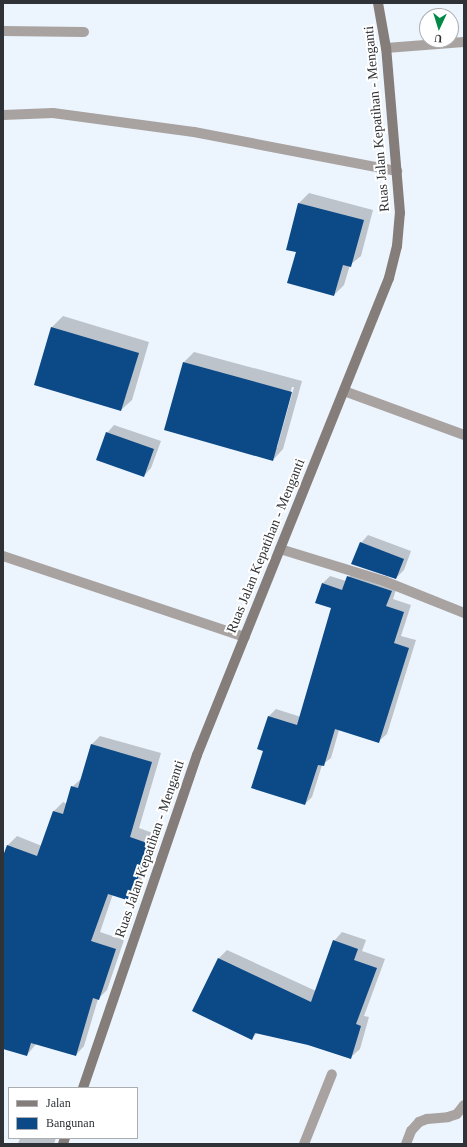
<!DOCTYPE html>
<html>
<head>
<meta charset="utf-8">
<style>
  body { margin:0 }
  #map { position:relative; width:467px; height:1147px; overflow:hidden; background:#ecf4fd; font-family:Georgia,serif }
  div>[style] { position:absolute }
  .shadow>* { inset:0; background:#0003 }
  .building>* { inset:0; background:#0b4987 }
  .service>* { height:10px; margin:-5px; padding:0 5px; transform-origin:5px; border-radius:5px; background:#a8a3a1 }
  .minor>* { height:10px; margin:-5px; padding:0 5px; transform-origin:5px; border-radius:5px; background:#a8a3a1 }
  .secondary>* { height:10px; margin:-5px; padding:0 5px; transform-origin:5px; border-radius:5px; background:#847d79 }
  span { translate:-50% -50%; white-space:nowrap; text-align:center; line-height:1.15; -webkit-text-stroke:4px #fff; paint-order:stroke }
  .street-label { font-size:14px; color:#2f3236 }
  .frame { position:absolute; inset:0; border:4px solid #2f3236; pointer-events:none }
  .legend { position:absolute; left:8px; top:1087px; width:130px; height:52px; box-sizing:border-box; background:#fff; border:1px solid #acadaf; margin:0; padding:5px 7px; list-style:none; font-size:12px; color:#2f3236 }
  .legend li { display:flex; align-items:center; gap:8px; height:20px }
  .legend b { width:20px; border:1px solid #acadaf }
  .north { position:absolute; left:419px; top:8px; width:40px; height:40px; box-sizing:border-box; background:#fff; border:1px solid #acadaf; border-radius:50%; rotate:184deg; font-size:11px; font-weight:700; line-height:16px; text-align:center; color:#2f3236 }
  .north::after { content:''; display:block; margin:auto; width:14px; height:18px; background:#028946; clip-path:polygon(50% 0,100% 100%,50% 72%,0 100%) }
</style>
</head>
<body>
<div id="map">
  <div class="shadow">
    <i style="clip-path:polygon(309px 193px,373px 210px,361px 256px,350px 265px,344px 285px,334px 295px,297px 252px,299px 203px)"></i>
    <i style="clip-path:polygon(63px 316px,149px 342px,132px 400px,121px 410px,35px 385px,52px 327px)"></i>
    <i style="clip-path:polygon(evenodd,194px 352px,302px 381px,283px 449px,273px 460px,184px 362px,194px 352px,292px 387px,294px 387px,277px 448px,275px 448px,292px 387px)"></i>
    <i style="clip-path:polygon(114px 425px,161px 441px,151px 468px,144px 476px,107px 433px)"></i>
    <i style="clip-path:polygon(368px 535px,411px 551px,404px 570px,396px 578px,361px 543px)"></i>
    <i style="clip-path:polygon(355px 569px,398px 583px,393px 599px,411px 605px,401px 636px,416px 640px,387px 734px,379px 741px,339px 730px,331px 758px,322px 765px,312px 797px,305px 804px,265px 751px,258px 749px,269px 716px,276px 709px,301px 717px,332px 608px,323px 583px,330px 576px,346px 581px)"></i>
    <i style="clip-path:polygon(100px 736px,161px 753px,139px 828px,158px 835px,139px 891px,130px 900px,113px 894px,100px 932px,124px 940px,107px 990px,98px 999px,84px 1046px,76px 1055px,36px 1044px,27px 1055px,3px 1048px,3px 859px,8px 845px,17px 836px,42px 846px,54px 811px,63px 802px,67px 804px,72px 787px,82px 778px,91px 745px)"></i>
    <i style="clip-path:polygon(342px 932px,366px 940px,362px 951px,385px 959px,364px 1016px,369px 1017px,360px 1049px,351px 1057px,309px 1044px,257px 1033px,252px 1038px,194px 1011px,219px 958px,227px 950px,316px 991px,334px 941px)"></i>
    <i style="clip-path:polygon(20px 1138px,56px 1138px,54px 1144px,18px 1144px)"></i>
  </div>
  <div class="building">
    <i style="clip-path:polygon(298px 203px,364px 220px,351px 267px,343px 265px,334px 296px,287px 283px,296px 252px,286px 250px)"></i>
    <i style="clip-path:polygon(51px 327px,139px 353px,121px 411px,34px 385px)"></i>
    <i style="clip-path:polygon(183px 362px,292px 392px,273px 461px,164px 430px)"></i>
    <i style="clip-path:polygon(106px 432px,154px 449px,144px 477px,96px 460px)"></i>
    <i style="clip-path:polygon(360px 542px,404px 559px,396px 579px,351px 564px)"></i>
    <i style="clip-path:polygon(347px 576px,392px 591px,386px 606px,404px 612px,394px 643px,409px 648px,379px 743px,335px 729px,324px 766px,318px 765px,305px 805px,251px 788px,263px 751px,257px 749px,268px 716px,297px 725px,331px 608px,315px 603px,322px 583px,342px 590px)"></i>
    <i style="clip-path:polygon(91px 744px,152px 762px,130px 837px,150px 844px,130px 901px,108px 894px,91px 941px,116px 949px,99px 1000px,93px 998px,76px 1056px,31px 1043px,27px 1056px,3px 1049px,3px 856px,7px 845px,37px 856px,53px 811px,63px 814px,71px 786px,78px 788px)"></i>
    <i style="clip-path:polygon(333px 940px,358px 949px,354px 960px,377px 968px,356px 1024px,361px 1026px,351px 1059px,308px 1045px,255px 1033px,252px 1040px,192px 1011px,218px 958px,311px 1002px)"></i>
  </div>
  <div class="service">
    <i style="left:344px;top:391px;width:128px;rotate:20.1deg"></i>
    <i style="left:3px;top:556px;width:255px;rotate:18.5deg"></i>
  </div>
  <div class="minor">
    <i style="left:3px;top:31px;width:81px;rotate:0.7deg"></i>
    <i style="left:386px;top:48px;width:78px;rotate:-4.4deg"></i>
    <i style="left:3px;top:115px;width:50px;rotate:-2.3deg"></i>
    <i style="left:53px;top:113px;width:142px;rotate:7.7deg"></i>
    <i style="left:194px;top:132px;width:207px;rotate:10.9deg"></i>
    <i style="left:280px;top:549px;width:109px;rotate:17.1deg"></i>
    <i style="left:384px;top:581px;width:86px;rotate:21.8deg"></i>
    <i style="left:304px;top:1144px;width:75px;rotate:-68.2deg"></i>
    <i style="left:406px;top:1144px;width:14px;rotate:-69deg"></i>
    <i style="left:411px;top:1131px;width:12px;rotate:-48deg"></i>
    <i style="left:419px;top:1122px;width:9px;rotate:-21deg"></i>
    <i style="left:427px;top:1119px;width:21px;rotate:-5deg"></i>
    <i style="left:448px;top:1117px;width:9px;rotate:-18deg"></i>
    <i style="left:457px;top:1114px;width:11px;rotate:-52deg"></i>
  </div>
  <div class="secondary">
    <i style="left:83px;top:1088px;width:352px;rotate:-71.1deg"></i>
    <i style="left:197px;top:755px;width:514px;rotate:-68.07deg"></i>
    <i style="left:389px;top:278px;width:33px;rotate:-76deg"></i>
    <i style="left:397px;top:246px;width:33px;rotate:-85deg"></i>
    <i style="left:400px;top:213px;width:166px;rotate:-94.8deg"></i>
    <i style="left:386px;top:48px;width:46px;rotate:-100.1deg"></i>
    <i style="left:63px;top:1144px;width:6px;rotate:-72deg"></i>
  </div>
  <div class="street-label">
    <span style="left:377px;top:119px;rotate:-95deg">Ruas Jalan Kepatihan - Menganti</span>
    <span style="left:266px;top:546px;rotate:-68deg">Ruas Jalan Kepatihan - Menganti</span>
    <span style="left:150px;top:849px;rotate:-71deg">Ruas Jalan Kepatihan - Menganti</span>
  </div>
  <div class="frame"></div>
  <ul class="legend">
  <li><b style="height:5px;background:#847d79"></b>Jalan</li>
  <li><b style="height:11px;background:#0b4987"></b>Bangunan</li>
  </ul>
  <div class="north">U</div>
</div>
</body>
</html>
